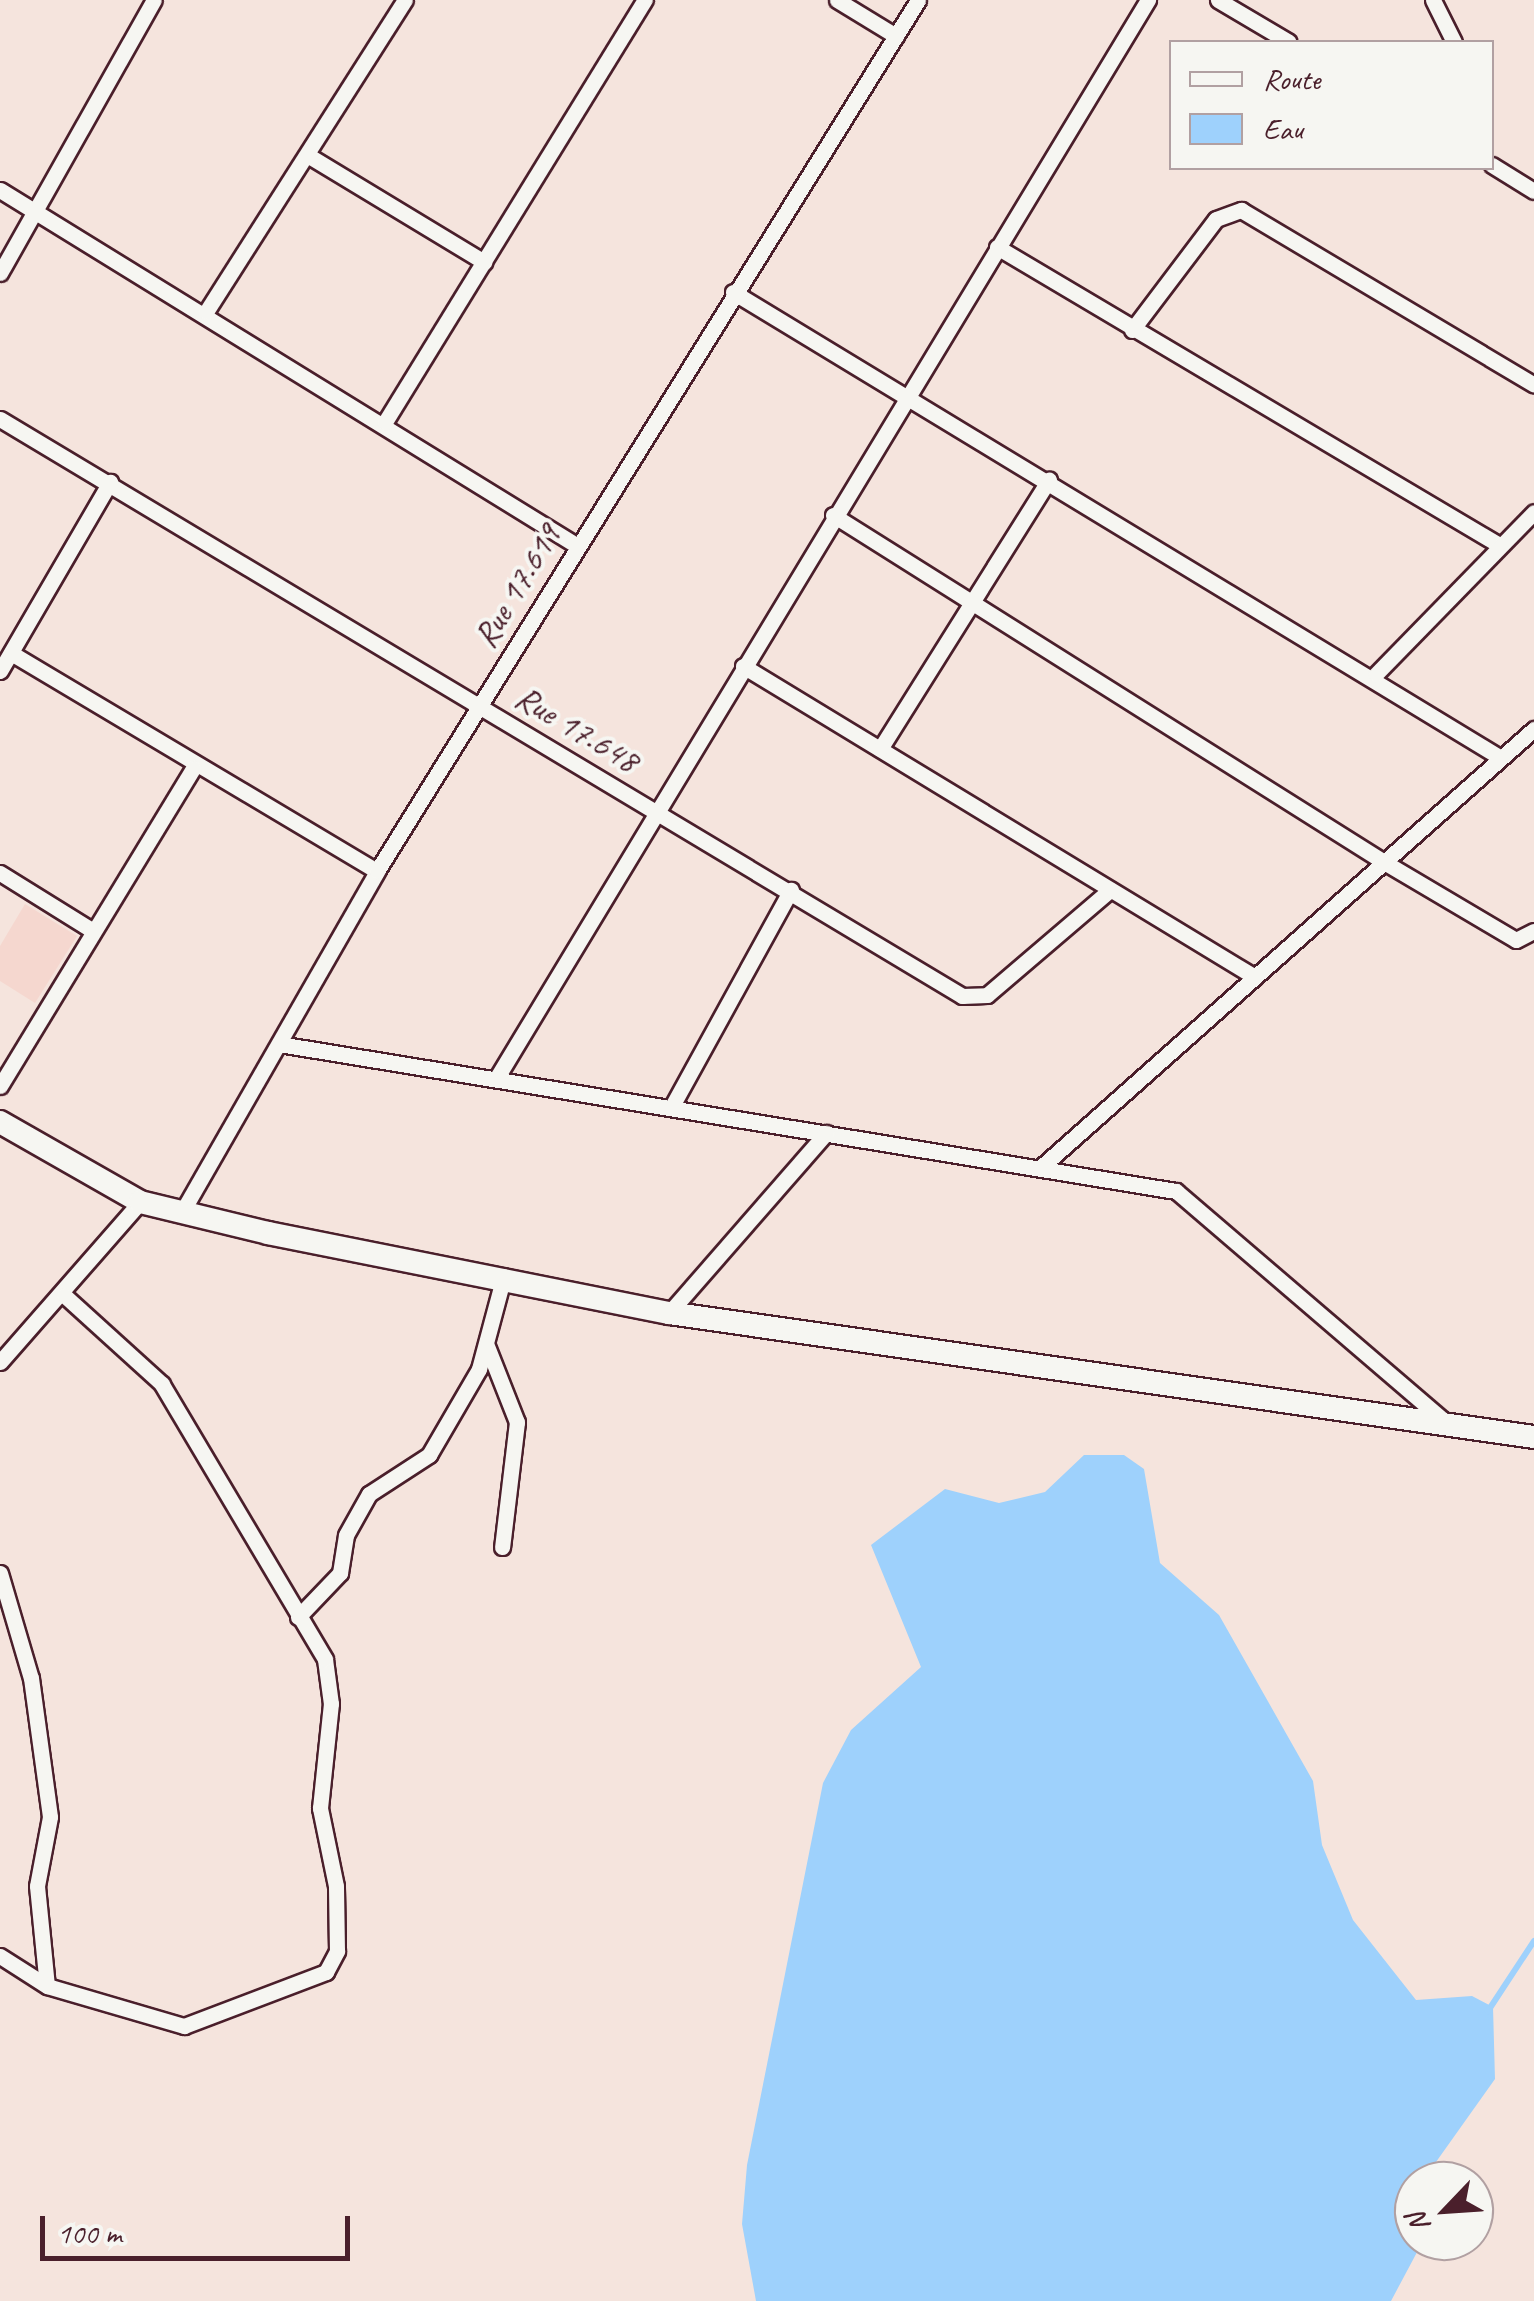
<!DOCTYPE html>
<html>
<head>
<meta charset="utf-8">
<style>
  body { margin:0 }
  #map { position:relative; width:1534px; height:2301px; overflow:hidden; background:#f5e4dd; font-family:Caveat,sans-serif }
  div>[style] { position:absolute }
  .built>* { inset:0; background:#f5d7cf }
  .water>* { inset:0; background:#9ed1fc }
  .stream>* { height:6px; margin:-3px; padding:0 3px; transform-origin:3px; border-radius:3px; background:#9ed1fc }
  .roads { filter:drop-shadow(2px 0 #4a1f2b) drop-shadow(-2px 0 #4a1f2b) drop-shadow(0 2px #4a1f2b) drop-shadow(0 -2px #4a1f2b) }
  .street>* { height:15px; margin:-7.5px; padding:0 7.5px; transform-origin:7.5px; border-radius:7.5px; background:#f6f6f2 }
  .secondary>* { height:22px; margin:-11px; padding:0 11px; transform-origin:11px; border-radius:11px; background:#f6f6f2 }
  span { translate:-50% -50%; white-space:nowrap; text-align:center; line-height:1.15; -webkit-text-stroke:8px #f6f6f2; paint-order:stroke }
  .street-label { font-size:35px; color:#4a1f2b }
  .legend { position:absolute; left:1169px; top:40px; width:325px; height:130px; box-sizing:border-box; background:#f6f6f2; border:2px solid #b1a0a2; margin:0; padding:12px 18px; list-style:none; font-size:30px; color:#4a1f2b }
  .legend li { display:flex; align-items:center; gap:20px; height:50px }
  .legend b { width:50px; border:2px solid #b1a0a2 }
  .north { position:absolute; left:1394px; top:2161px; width:100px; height:100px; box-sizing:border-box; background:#f6f6f2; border:2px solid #b1a0a2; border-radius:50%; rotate:245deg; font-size:28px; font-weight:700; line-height:40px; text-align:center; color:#4a1f2b }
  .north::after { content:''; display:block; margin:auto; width:35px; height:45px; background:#4a1f2b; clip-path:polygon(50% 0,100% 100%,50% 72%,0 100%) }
  .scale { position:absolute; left:40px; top:2216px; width:310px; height:45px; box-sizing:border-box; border:5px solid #4a1f2b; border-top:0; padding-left:12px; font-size:30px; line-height:35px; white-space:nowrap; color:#4a1f2b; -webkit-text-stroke:8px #f6f6f2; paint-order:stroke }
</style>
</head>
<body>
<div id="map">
  <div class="built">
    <i style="clip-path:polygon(25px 904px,77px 936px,35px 1003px,0 981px,0 946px)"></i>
  </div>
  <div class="water">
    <i style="clip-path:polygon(1084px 1455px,1124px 1455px,1144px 1469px,1160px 1563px,1219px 1615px,1313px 1781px,1322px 1845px,1353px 1920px,1416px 2000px,1472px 1996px,1493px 2007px,1495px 2079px,1436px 2162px,1433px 2181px,1414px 2181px,1414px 2241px,1423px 2241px,1391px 2301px,756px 2301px,742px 2224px,747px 2165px,823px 1783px,851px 1730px,921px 1667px,871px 1545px,945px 1489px,999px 1503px,1045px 1492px)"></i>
  </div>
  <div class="stream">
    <i style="left:1488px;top:2011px;width:84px;rotate:-56.7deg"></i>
  </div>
  <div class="roads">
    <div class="street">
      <i style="left:837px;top:0;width:69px;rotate:31.4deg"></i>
      <i style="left:1218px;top:0;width:82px;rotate:30.6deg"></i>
      <i style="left:1433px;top:0;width:47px;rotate:63.4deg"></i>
      <i style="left:309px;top:156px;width:205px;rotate:31.2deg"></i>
      <i style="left:1492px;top:165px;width:49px;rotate:31.8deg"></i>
      <i style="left:0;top:190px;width:677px;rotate:31.65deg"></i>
      <i style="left:997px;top:247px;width:584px;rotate:30.69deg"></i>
      <i style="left:0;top:273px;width:313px;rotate:-60.6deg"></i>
      <i style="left:733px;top:292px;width:898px;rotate:31.25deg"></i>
      <i style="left:206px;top:312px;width:370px;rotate:-57.5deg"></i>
      <i style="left:1132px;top:330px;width:139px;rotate:-52.9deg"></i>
      <i style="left:1216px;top:219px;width:27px;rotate:-20deg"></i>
      <i style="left:1241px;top:210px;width:341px;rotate:30.8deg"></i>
      <i style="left:0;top:419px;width:1122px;rotate:30.95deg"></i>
      <i style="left:962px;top:996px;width:25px;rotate:-2deg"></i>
      <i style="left:987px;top:995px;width:162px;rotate:-40.5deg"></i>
      <i style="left:385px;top:422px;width:496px;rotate:-58.4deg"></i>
      <i style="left:833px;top:515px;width:651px;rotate:32.2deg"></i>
      <i style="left:1384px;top:862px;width:153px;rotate:30.6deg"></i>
      <i style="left:1516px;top:940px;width:20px;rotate:-27deg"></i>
      <i style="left:11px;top:653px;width:426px;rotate:30.8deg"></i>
      <i style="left:743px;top:666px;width:599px;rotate:31.28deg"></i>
      <i style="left:0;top:671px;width:219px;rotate:-59.8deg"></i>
      <i style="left:1376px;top:674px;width:226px;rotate:-45.7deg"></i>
      <i style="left:880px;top:749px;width:318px;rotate:-57.9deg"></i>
      <i style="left:0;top:873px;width:110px;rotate:31.9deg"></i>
      <i style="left:279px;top:1044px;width:909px;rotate:9.31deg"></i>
      <i style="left:1176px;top:1191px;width:357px;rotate:40.6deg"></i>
      <i style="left:496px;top:1079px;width:1261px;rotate:-58.86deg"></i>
      <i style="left:0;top:1086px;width:372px;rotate:-58.7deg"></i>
      <i style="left:671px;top:1108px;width:249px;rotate:-61.2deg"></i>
      <i style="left:1040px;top:1168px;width:661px;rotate:-41.63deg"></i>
      <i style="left:182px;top:1212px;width:393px;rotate:-60.2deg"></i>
      <i style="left:377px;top:871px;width:1025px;rotate:-58.15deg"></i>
      <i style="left:669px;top:1313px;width:239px;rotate:-48.9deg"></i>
      <i style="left:487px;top:1346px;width:82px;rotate:68.5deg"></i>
      <i style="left:517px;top:1422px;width:126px;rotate:96.8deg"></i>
      <i style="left:0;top:1362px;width:213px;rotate:-48.8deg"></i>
      <i style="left:0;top:1573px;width:109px;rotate:73.6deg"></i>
      <i style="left:31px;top:1678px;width:140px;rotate:82.2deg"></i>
      <i style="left:50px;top:1817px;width:70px;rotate:100.7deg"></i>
      <i style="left:37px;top:1886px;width:100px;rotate:84.3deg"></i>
      <i style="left:298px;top:1617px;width:61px;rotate:-46.3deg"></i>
      <i style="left:340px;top:1573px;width:38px;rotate:-81deg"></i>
      <i style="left:346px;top:1535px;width:47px;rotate:-60.7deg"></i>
      <i style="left:369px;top:1494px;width:72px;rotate:-33deg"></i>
      <i style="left:429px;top:1455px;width:99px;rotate:-59.8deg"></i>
      <i style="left:479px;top:1369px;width:96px;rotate:-75deg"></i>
      <i style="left:0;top:1956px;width:56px;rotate:32.6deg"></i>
      <i style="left:47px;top:1986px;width:143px;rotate:16.3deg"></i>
      <i style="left:184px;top:2026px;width:152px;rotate:-20.8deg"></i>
      <i style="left:326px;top:1972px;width:24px;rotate:-62deg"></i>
      <i style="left:337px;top:1951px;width:65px;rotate:-90.9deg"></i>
      <i style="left:336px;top:1886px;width:80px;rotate:-101.6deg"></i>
      <i style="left:320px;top:1808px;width:105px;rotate:-84deg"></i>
      <i style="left:331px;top:1704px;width:45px;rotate:-97.6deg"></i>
      <i style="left:325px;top:1659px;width:320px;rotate:-120.7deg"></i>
      <i style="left:162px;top:1384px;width:132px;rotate:-137.8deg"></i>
    </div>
    <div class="secondary">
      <i style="left:0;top:1122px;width:161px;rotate:29.7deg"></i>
      <i style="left:140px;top:1202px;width:132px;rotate:13.6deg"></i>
      <i style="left:268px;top:1233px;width:409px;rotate:11.3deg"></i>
      <i style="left:669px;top:1313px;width:874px;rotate:8.16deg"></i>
    </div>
  </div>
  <div class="street-label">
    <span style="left:517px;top:586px;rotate:-59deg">Rue 17.619</span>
    <span style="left:577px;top:729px;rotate:31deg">Rue 17.648</span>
  </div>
  <ul class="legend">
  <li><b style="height:12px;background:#f6f6f2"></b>Route</li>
  <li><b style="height:28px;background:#9ed1fc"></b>Eau</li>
  </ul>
  <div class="north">N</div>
  <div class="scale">100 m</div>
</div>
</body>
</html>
